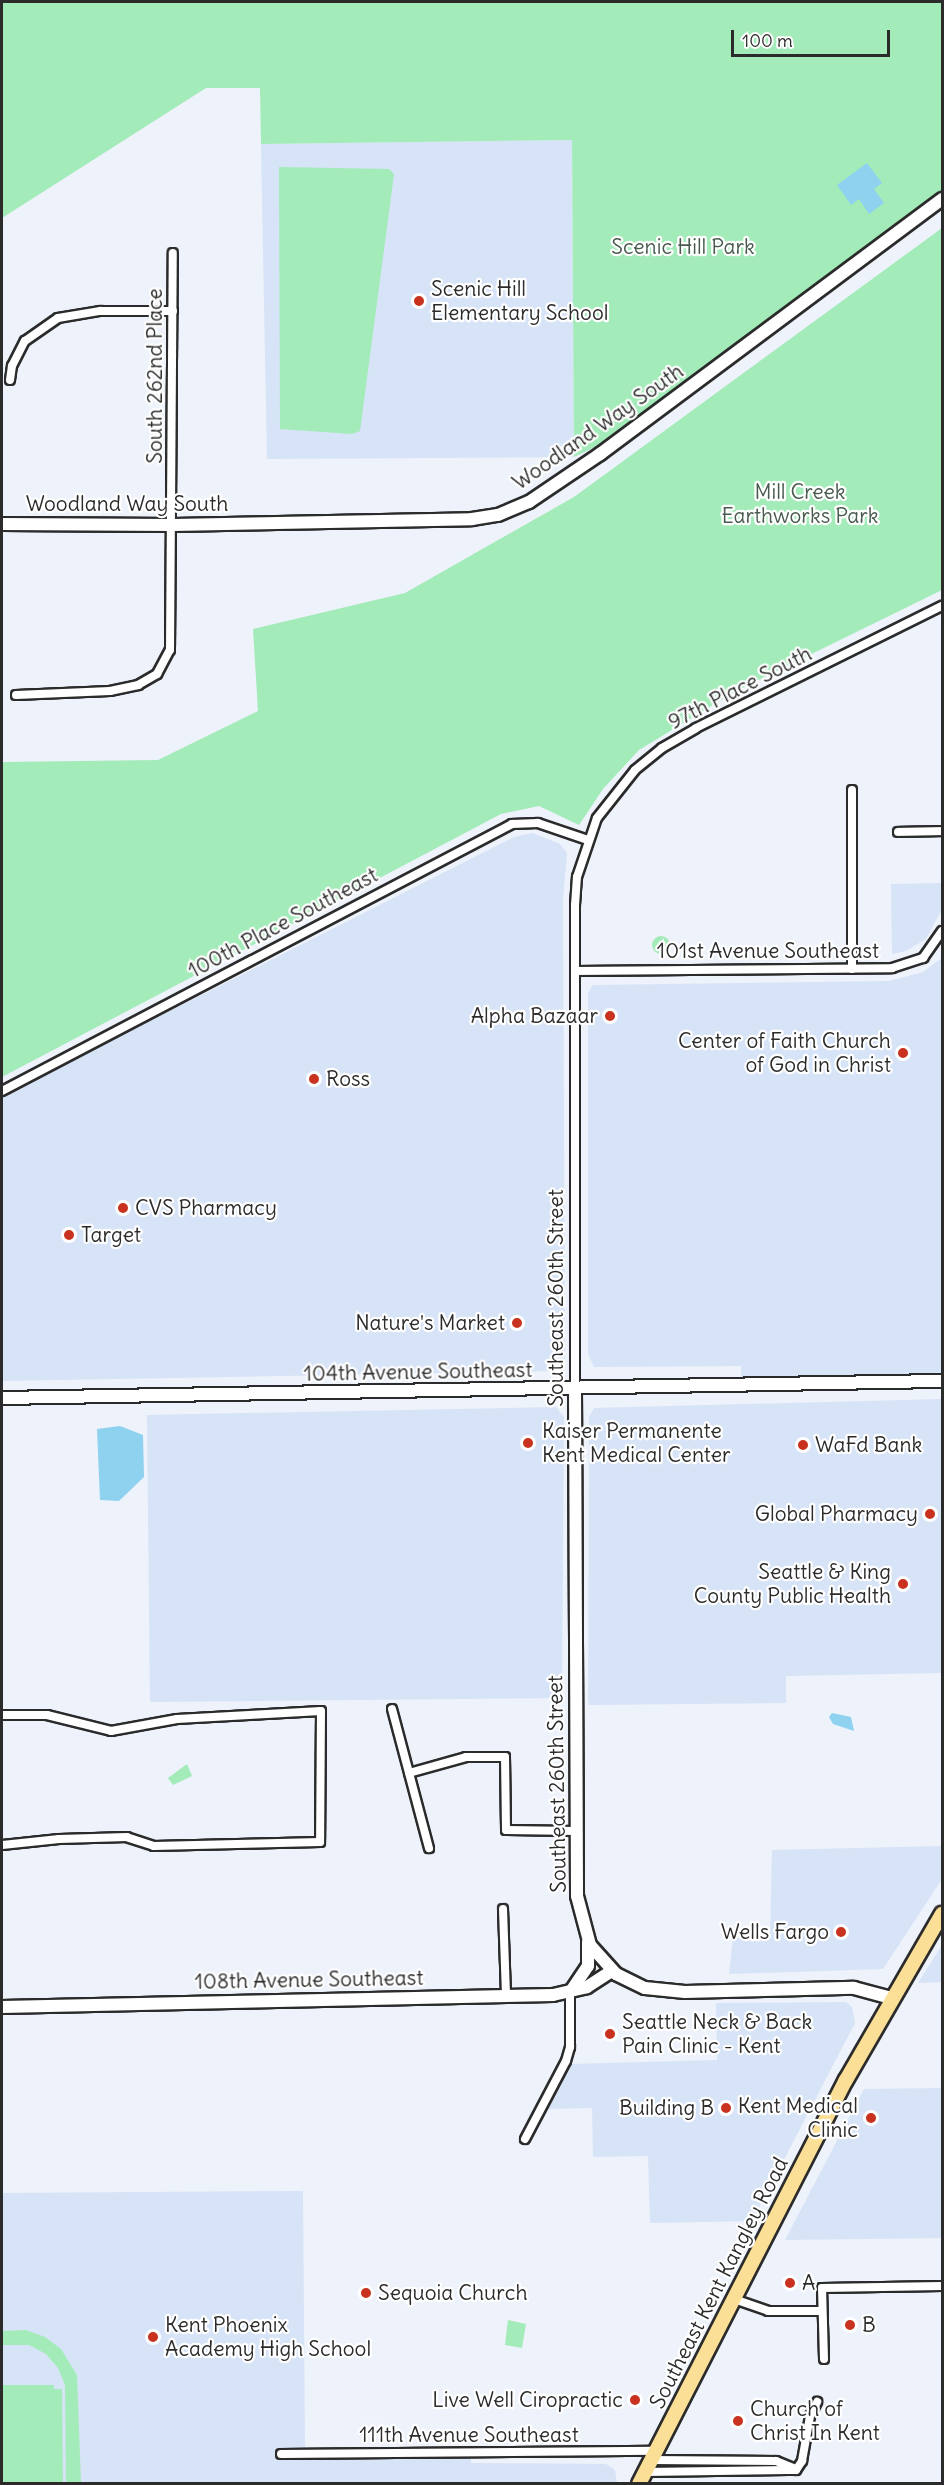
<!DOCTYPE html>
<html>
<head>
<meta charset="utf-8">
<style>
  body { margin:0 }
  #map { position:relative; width:944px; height:2485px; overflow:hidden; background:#edf2fb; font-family:Delius,sans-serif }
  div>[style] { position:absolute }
  .built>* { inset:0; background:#d7e3f6 }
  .green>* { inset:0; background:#a3ebb8 }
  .round { border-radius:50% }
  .water>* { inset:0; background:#8ed2f0 }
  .roads { filter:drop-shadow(2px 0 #2b2b2b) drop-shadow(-2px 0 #2b2b2b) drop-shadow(0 2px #2b2b2b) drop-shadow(0 -2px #2b2b2b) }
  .street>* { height:8px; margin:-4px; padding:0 4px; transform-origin:4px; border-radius:4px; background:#fff }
  .secondary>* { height:12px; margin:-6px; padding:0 6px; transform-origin:6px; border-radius:6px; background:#fff }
  .primary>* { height:14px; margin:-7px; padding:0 7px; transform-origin:7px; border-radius:7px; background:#fbdf96 }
  .dots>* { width:16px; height:16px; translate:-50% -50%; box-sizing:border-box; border:3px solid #fff; border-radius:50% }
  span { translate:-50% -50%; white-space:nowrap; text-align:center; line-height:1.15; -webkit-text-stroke:4.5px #fff; paint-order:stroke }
  .park-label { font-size:21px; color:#495b4e }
  .poi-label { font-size:21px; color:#2b2b2b }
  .left { translate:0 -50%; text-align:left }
  .right { translate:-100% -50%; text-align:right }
  .street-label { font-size:21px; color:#2b2b2b }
  .frame { position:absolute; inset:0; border:3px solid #2b2b2b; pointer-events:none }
  .scale { position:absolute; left:731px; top:30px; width:159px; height:27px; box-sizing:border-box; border:3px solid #2b2b2b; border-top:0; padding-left:8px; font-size:18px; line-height:21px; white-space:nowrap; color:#2b2b2b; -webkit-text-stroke:4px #fff; paint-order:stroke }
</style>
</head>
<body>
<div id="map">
  <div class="built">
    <i style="clip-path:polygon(572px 140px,574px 457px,267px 459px,261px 144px)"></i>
    <i style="clip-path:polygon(533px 833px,560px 844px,567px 853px,563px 900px,565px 1356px,562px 1367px,553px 1371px,2px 1381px,2px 1096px,514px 837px)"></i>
    <i style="clip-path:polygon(942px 883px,942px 909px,926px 939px,906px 951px,892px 954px,891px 884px)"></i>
    <i style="clip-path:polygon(942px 958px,942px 1381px,741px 1386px,741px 1366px,594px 1367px,588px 1354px,588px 993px,593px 985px,889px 981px,923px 972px)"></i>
    <i style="clip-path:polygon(942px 1399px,942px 1673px,786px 1676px,786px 1703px,588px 1705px,589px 1417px,594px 1408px)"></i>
    <i style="clip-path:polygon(556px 1407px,564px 1417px,562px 1698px,150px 1702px,147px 1415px)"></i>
    <i style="clip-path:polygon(942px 1846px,942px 1879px,883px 1969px,729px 1974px,733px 1938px,770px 1938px,772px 1850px)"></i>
    <i style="clip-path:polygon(942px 1945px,942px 1982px,918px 1983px)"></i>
    <i style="clip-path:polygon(846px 2002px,852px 2007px,855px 2023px,752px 2221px,650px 2223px,648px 2156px,593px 2157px,592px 2108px,548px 2109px,571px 2064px,717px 2060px,716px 2003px)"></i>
    <i style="clip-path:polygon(942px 2088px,942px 2238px,785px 2240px,864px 2089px)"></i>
    <i style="clip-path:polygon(303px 2191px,305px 2454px,470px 2453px,471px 2463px,606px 2464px,615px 2470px,617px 2483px,2px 2483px,2px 2193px)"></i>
  </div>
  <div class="green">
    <i style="clip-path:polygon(2px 2px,942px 2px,942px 193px,601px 444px,574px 457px,572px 140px,261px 144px,260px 88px,206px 88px,2px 218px)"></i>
    <i style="clip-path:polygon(279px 167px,389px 169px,394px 174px,360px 431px,352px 434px,280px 429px)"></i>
    <i style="clip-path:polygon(942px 228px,942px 590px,736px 691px,639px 750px,603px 789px,579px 825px,539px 806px,501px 814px,2px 1077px,2px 762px,158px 760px,258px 711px,253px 629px,405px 593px,574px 497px)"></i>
    <i class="round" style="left:652px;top:936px;width:18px;height:18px"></i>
    <i style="clip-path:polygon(187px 1764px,192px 1776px,173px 1785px,168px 1778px)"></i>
    <i style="clip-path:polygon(508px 2320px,526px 2324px,522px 2348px,505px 2345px)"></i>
    <i style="clip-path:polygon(26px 2330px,45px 2337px,61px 2349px,77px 2375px,81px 2483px,66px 2483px,65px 2385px,58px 2368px,46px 2354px,29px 2345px,2px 2345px,2px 2331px)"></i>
    <i style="clip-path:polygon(2px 2385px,54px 2385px,54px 2389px,62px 2389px,63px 2483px,2px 2483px)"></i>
  </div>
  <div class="water">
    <i style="clip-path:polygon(867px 163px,882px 183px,874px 189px,884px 203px,869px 214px,859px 199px,851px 205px,837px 185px)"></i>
    <i style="clip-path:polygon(120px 1426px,143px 1435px,144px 1477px,119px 1501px,100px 1500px,97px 1429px)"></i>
    <i style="clip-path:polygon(832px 1713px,851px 1717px,854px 1731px,833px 1724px,829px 1717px)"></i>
  </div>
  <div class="roads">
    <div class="street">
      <i style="left:10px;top:380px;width:14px;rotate:-82deg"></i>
      <i style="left:12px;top:366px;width:28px;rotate:-63deg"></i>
      <i style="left:25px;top:341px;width:40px;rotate:-34.9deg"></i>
      <i style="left:58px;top:318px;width:43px;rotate:-9.5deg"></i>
      <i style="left:100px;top:311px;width:73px"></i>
      <i style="left:16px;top:695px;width:94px;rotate:-2.4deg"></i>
      <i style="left:110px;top:691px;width:29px;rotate:-12deg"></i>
      <i style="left:138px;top:685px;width:22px;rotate:-30deg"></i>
      <i style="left:157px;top:674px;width:27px;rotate:-62deg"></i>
      <i style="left:170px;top:650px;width:397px;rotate:-89.6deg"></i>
      <i style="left:898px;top:832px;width:44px;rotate:-1.3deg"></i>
      <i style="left:852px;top:969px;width:179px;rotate:-90deg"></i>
      <i style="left:576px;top:971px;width:316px;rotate:-0.5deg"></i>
      <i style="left:892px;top:968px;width:33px;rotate:-18deg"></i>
      <i style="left:923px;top:958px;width:33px;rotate:-55deg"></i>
      <i style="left:2px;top:1091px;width:576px;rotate:-27.63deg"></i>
      <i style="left:512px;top:824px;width:26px;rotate:-2deg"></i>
      <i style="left:538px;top:823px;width:53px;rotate:18.8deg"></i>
      <i style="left:575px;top:1390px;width:485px;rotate:-90deg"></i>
      <i style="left:575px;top:905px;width:28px;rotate:-86deg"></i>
      <i style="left:577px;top:877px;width:62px;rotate:-71.3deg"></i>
      <i style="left:597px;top:818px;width:61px;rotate:-51.6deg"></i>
      <i style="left:635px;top:770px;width:35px;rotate:-39deg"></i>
      <i style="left:662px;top:748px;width:39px;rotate:-30deg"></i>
      <i style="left:696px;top:728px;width:275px;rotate:-26.4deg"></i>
      <i style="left:392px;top:1709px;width:144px;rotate:75.1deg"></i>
      <i style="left:2px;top:1715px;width:45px"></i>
      <i style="left:47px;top:1715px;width:66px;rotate:14deg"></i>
      <i style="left:111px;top:1731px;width:67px;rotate:-10.3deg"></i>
      <i style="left:177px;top:1719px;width:144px;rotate:-3.2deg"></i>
      <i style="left:321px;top:1711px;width:131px;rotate:90.4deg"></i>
      <i style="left:320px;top:1842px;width:166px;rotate:178.6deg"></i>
      <i style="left:154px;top:1846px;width:28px;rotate:-162deg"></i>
      <i style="left:127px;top:1837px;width:68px;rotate:178.3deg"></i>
      <i style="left:59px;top:1839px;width:57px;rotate:174deg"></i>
      <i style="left:409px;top:1773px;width:59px;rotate:-15.7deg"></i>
      <i style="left:466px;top:1757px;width:39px"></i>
      <i style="left:505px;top:1757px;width:73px;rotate:89.2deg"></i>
      <i style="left:506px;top:1830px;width:70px;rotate:0.8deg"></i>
      <i style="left:503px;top:1909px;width:88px;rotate:88deg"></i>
      <i style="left:525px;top:2139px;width:88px;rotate:-62.3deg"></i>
      <i style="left:566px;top:2061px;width:15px;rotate:-74deg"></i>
      <i style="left:570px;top:2047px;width:55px;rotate:-90deg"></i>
      <i style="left:734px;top:2299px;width:36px;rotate:19deg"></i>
      <i style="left:768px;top:2311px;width:54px"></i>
      <i style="left:824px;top:2359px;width:71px;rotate:-91.6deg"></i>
      <i style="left:822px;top:2288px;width:120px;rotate:-1deg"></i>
      <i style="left:281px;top:2454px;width:375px;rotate:-0.5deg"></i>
      <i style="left:651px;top:2460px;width:125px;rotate:0.5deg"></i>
      <i style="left:776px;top:2461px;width:22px;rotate:22deg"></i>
      <i style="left:796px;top:2470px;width:11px;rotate:-56deg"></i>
      <i style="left:802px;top:2461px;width:46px;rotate:-79.9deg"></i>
      <i style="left:810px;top:2416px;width:16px;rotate:-63deg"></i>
      <i style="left:645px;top:2472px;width:151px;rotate:-0.8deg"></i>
    </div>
    <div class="secondary">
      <i style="left:2px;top:524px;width:171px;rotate:0.3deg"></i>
      <i style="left:173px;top:525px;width:299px;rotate:-1.1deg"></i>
      <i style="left:472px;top:519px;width:26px;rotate:-9deg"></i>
      <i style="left:498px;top:515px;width:34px;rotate:-23deg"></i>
      <i style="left:529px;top:502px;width:86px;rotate:-34.1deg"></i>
      <i style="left:600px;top:454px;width:427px;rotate:-36.7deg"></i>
      <i style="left:575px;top:1390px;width:506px;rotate:89.77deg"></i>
      <i style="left:577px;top:1896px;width:51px;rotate:75.1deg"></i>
      <i style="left:590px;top:1945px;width:39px;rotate:48deg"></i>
      <i style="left:616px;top:1974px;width:32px;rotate:26deg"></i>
      <i style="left:645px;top:1988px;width:40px;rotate:5.7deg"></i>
      <i style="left:685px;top:1992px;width:169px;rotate:-1.4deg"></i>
      <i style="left:854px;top:1988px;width:38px;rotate:15deg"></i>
      <i style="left:2px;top:1398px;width:940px;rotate:-1.04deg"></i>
      <i style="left:571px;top:1991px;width:30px;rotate:-56deg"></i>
      <i style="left:588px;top:1966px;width:24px;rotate:-90deg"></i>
      <i style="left:2px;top:2007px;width:551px;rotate:-1.25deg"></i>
      <i style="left:553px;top:1995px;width:35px;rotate:-13deg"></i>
      <i style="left:587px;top:1987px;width:30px;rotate:-33deg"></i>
    </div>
    <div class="primary">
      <i style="left:639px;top:2484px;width:454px;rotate:-62.9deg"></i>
      <i style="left:846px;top:2080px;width:192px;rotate:-60deg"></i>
    </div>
  </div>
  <div class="dots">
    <i style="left:419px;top:301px;background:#c8321e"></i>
    <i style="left:610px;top:1016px;background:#c8321e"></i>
    <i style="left:903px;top:1053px;background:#c8321e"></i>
    <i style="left:314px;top:1079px;background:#c8321e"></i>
    <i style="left:123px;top:1208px;background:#c8321e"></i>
    <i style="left:69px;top:1235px;background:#c8321e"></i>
    <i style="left:517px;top:1323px;background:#c8321e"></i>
    <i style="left:528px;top:1443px;background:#c8321e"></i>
    <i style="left:803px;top:1445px;background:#c8321e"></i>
    <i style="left:930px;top:1514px;background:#c8321e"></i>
    <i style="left:903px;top:1584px;background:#c8321e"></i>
    <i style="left:841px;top:1932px;background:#c8321e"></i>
    <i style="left:610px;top:2034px;background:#c8321e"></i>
    <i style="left:726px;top:2108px;background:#c8321e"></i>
    <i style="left:871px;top:2118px;background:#c8321e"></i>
    <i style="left:790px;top:2283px;background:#c8321e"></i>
    <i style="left:366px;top:2293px;background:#c8321e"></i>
    <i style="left:850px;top:2325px;background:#c8321e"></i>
    <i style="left:153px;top:2337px;background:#c8321e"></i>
    <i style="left:635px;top:2400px;background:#c8321e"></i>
    <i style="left:738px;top:2421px;background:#c8321e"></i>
  </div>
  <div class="park-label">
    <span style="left:683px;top:247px">Scenic Hill Park</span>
    <span style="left:800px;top:504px">Mill Creek<br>Earthworks Park</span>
  </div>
  <div class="poi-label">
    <span class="left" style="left:431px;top:301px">Scenic Hill<br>Elementary School</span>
    <span class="right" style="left:598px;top:1016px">Alpha Bazaar</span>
    <span class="right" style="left:891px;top:1053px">Center of Faith Church<br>of God in Christ</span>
    <span class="left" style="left:326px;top:1079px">Ross</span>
    <span class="left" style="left:135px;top:1208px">CVS Pharmacy</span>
    <span class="left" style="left:81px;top:1235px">Target</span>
    <span class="right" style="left:505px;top:1323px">Nature's Market</span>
    <span class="left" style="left:542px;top:1443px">Kaiser Permanente<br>Kent Medical Center</span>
    <span class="left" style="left:815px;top:1445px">WaFd Bank</span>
    <span class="right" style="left:918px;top:1514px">Global Pharmacy</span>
    <span class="right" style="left:891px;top:1584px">Seattle &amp; King<br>County Public Health</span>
    <span class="right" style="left:829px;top:1932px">Wells Fargo</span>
    <span class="left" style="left:622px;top:2034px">Seattle Neck &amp; Back<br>Pain Clinic - Kent</span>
    <span class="right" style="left:858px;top:2118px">Kent Medical<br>Clinic</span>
    <span class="right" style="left:714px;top:2108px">Building B</span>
    <span class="left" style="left:802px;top:2283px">A</span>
    <span class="left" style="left:378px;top:2293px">Sequoia Church</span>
    <span class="left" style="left:165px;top:2337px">Kent Phoenix<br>Academy High School</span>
    <span class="left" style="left:862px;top:2325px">B</span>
    <span class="right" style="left:623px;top:2400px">Live Well Ciropractic</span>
    <span class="left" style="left:750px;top:2421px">Church of<br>Christ In Kent</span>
  </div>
  <div class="street-label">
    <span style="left:155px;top:376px;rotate:-90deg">South 262nd Place</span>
    <span style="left:598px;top:427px;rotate:-35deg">Woodland Way South</span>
    <span style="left:127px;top:504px">Woodland Way South</span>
    <span style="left:740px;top:688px;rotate:-27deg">97th Place South</span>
    <span style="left:283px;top:923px;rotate:-28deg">100th Place Southeast</span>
    <span style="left:768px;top:951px">101st Avenue Southeast</span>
    <span style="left:556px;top:1298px;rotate:-90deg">Southeast 260th Street</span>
    <span style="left:418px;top:1372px;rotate:-1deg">104th Avenue Southeast</span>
    <span style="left:557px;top:1784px;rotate:-91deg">Southeast 260th Street</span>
    <span style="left:309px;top:1980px;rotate:-1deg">108th Avenue Southeast</span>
    <span style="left:719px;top:2283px;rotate:-63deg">Southeast Kent Kangley Road</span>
    <span style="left:469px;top:2435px">111th Avenue Southeast</span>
  </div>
  <div class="frame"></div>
  <div class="scale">100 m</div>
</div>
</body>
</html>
